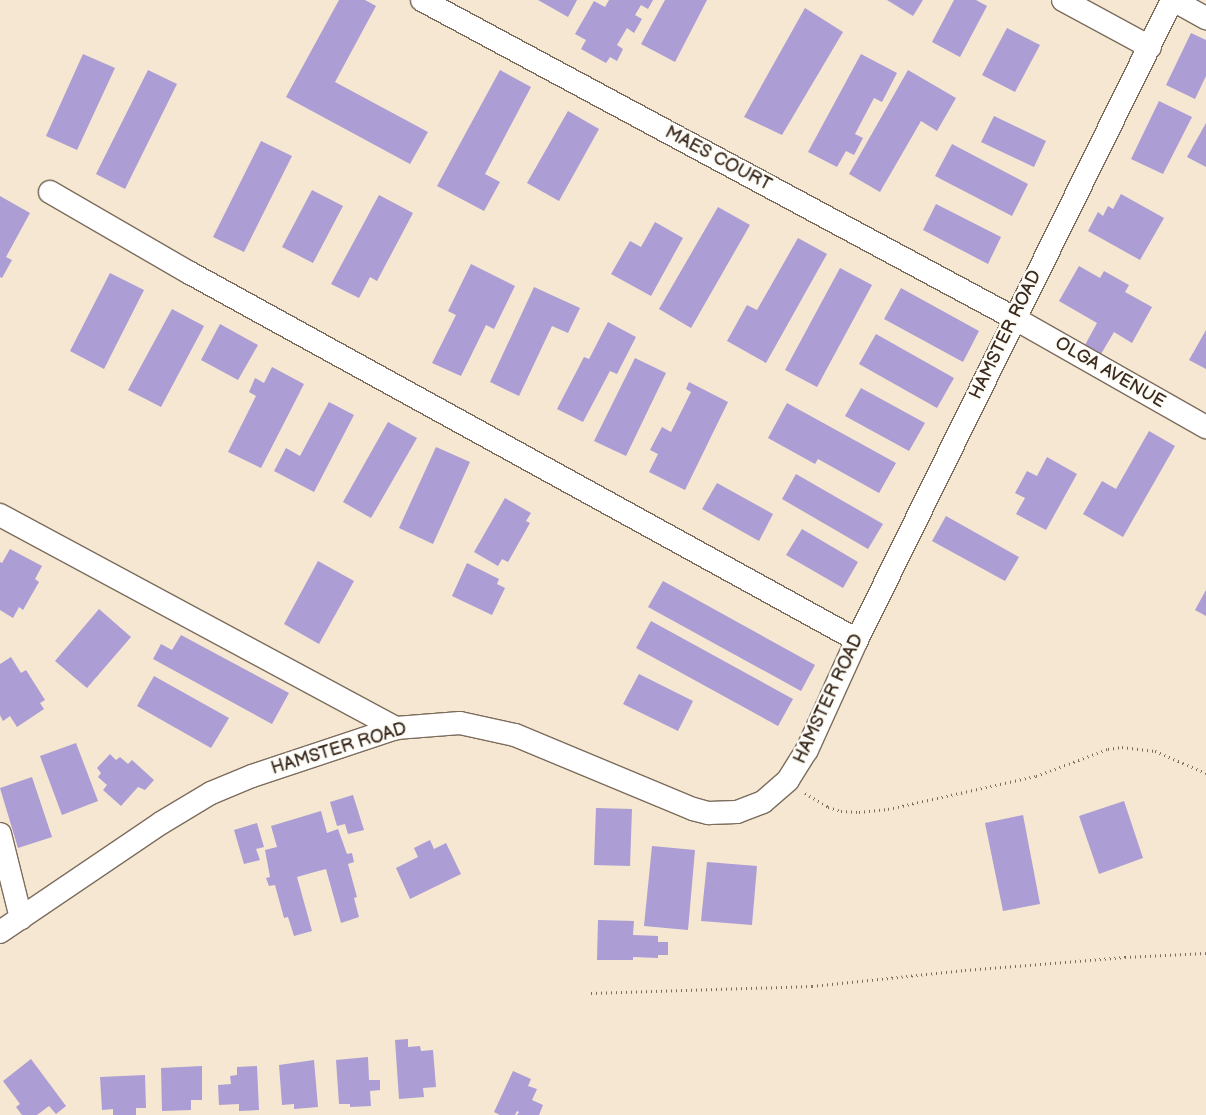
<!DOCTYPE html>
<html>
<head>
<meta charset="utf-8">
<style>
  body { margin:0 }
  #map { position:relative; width:1206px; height:1115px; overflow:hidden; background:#f5e7d1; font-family:"Balsamiq Sans",sans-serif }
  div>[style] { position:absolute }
  .building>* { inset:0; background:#ac9dd5 }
  .path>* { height:3px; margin-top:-1.5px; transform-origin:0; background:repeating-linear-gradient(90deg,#7c6c5d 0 1px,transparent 0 5px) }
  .roads { filter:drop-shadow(1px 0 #7c6c5d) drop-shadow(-1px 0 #7c6c5d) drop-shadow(0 1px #7c6c5d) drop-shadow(0 -1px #7c6c5d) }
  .minor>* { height:22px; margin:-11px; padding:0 11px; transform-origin:11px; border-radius:11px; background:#fff }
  span { translate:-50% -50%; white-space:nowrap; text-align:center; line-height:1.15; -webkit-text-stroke:5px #fdfcf7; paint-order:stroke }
  .street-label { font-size:18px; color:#3b2a1e }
</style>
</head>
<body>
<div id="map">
  <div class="building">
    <i style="clip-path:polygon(339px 0,365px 0,376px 6px,335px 82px,428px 132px,410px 164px,286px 97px)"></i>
    <i style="clip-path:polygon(538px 0,577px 0,568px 17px)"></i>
    <i style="clip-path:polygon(609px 0,653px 0,648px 9px,641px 5px,635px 15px,642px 19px,634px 33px,627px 28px,617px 45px,623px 49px,617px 61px,610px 57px,606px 63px,581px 49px,586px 40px,575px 34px,594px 1px,605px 7px)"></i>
    <i style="clip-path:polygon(665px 0,707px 0,675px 62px,641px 44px)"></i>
    <i style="clip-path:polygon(887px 0,923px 0,913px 16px)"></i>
    <i style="clip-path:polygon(954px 0,976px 0,987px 6px,960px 57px,932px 42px)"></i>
    <i style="clip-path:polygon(805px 8px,843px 32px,782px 135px,744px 117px)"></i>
    <i style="clip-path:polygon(1007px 28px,1040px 45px,1015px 92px,982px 75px)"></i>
    <i style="clip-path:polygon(1191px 33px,1206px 40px,1206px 76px,1195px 99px,1166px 85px)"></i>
    <i style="clip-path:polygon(83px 54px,115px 68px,77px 150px,46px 136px)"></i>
    <i style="clip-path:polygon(861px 54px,897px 73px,882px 102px,874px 98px,855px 134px,863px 138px,854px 155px,846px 151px,837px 167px,808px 152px)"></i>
    <i style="clip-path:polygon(148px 70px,177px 84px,125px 189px,96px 174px)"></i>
    <i style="clip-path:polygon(500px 70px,531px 87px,485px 174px,500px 182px,484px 211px,437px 186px)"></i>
    <i style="clip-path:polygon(908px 70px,956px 98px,937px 131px,921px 121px,880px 192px,849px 174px)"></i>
    <i style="clip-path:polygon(1159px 101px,1192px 117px,1163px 174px,1131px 159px)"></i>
    <i style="clip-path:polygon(568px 111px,599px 129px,559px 201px,527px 183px)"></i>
    <i style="clip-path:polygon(994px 116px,1046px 141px,1034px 167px,981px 142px)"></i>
    <i style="clip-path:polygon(1206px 123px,1206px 167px,1187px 157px)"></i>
    <i style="clip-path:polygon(261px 141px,292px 156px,244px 252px,213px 237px)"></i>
    <i style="clip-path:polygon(952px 144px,1028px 184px,1012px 216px,935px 176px)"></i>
    <i style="clip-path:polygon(312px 190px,343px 206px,313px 263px,282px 247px)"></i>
    <i style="clip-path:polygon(1121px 194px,1164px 218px,1140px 260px,1088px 231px,1098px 212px,1103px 216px,1108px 206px,1113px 209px)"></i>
    <i style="clip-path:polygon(379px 195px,413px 213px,377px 281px,370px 277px,359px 298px,331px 284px)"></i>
    <i style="clip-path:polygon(0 196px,30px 213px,6px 257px,12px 260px,2px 278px,0 277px)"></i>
    <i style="clip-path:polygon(936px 204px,1001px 237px,988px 264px,923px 230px)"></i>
    <i style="clip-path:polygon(718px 207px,750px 225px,691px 328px,659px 309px)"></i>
    <i style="clip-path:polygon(655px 222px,683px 238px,651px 296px,611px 274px,630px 241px,641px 247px)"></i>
    <i style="clip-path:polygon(798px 238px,827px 254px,766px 363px,727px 341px,747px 305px,757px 310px)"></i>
    <i style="clip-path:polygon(471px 264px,515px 286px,494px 329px,486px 325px,461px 376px,432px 363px,456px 315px,448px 311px)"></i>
    <i style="clip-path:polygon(1079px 266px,1100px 278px,1104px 271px,1129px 285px,1125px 292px,1152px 307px,1132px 343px,1114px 332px,1101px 354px,1085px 345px,1097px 323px,1059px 301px)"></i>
    <i style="clip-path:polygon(840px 268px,872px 285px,817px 387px,785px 370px)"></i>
    <i style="clip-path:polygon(110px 273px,144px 290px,104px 369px,70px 351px)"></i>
    <i style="clip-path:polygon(534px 287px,580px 308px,568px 333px,552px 326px,519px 396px,490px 382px)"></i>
    <i style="clip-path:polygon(901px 288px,979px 331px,963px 362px,884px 319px)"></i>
    <i style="clip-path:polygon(172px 309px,204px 326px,161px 407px,128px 390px)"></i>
    <i style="clip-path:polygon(608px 322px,636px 337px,617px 374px,610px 371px,583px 422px,557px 409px,584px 357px,589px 359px)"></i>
    <i style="clip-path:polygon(220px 324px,258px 345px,238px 380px,201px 360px)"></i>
    <i style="clip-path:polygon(1206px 330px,1206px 369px,1189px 360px)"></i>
    <i style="clip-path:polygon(876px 334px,954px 378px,937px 408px,859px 364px)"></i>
    <i style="clip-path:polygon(635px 358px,666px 373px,626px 456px,594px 441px)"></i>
    <i style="clip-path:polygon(272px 367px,304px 384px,261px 468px,228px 452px,256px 396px,249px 392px,255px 378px,264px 383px)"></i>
    <i style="clip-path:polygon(689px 382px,728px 402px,685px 490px,649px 472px,658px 454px,650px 450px,662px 427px,671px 432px,691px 392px,686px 389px)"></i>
    <i style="clip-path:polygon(861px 388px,925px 423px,909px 451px,845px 416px)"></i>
    <i style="clip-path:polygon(329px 402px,354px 415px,314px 492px,274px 471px,286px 448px,300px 456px)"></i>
    <i style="clip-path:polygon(787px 403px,896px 463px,879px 493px,818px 459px,815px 464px,768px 438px)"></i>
    <i style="clip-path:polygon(388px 422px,417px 438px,371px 518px,343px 502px)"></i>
    <i style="clip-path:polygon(1149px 431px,1175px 446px,1123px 537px,1083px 514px,1102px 481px,1116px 489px)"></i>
    <i style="clip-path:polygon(436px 447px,470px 462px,433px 544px,399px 528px)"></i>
    <i style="clip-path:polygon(1047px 457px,1077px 474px,1046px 530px,1016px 514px,1025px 498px,1015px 493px,1027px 471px,1037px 476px)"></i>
    <i style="clip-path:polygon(796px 474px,883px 524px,868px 549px,782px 499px)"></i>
    <i style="clip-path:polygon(717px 483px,773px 514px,759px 541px,702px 509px)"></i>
    <i style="clip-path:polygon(505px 498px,531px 513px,526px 521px,530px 523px,508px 562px,502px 559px,498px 566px,474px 552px)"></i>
    <i style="clip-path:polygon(946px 516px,1019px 557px,1005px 581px,932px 541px)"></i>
    <i style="clip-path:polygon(802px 529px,858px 562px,843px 588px,786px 555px)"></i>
    <i style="clip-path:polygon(10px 549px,42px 566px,35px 579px,39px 582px,23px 610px,19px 607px,13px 618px,0 610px,0 562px,2px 563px)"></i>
    <i style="clip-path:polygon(318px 561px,354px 581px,319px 644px,284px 624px)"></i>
    <i style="clip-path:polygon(467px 563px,499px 579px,497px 584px,505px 588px,492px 615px,452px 596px)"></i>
    <i style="clip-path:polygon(663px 581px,815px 665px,801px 691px,648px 607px)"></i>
    <i style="clip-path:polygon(1206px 590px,1206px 616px,1195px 610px)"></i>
    <i style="clip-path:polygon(99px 609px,131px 637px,87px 688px,55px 661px)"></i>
    <i style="clip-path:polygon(651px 621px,793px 699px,778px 726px,636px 648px)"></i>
    <i style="clip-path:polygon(181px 635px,289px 693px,272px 724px,153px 659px,161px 644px,172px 650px)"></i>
    <i style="clip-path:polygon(11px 657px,21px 673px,26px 670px,45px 700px,40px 703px,44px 709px,17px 727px,10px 716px,3px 721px,0 715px,0 664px)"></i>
    <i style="clip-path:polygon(639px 674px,693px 701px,678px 731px,623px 704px)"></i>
    <i style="clip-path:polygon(154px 676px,229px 718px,211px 748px,137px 706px)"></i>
    <i style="clip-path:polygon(76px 743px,98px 801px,62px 815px,40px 756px)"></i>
    <i style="clip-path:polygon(110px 754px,116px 760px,120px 757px,128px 764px,132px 760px,154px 780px,145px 790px,138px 787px,121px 806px,103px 790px,107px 785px,98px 777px,101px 773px,97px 768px)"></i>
    <i style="clip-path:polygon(32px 777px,52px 837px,18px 848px,0 788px)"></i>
    <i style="clip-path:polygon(353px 795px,364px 830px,348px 834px,345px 824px,337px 826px,330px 802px)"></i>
    <i style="clip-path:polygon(1124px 801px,1143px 858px,1099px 874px,1079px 816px)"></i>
    <i style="clip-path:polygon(596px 808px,632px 809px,630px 866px,594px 865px)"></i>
    <i style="clip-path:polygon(321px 811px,327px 833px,338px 829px,347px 854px,352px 853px,354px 862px,348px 864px,357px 897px,354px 898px,359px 917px,341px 923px,326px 869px,311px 873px,297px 877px,312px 931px,294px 936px,288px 917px,284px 918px,275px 885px,269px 886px,266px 878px,270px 877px,265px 850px,277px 847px,271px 826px)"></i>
    <i style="clip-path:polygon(1023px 815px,1040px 904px,1003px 911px,985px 823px)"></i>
    <i style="clip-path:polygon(257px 823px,264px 847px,256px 849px,260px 860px,244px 864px,234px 830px)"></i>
    <i style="clip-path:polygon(430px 840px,434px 849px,446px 843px,461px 874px,410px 899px,396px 868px,418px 857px,414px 848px)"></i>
    <i style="clip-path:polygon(652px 846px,695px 850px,688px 930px,644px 926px)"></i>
    <i style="clip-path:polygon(707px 862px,757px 866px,752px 925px,701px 921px)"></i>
    <i style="clip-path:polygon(598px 920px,634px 921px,633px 935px,658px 936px,658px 942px,668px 942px,668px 955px,658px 955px,658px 958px,633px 957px,633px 960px,597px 960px)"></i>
    <i style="clip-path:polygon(408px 1039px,408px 1047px,420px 1046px,421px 1051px,433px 1050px,436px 1087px,423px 1088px,424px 1097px,399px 1099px,395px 1040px)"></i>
    <i style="clip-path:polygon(368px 1057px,369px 1080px,380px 1080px,380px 1090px,370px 1091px,371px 1106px,350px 1107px,350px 1104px,339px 1104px,336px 1060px)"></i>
    <i style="clip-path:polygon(31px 1059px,66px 1106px,56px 1114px,49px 1106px,37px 1115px,22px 1115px,16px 1107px,20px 1104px,3px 1081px)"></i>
    <i style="clip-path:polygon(314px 1060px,318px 1107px,294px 1109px,294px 1104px,282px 1105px,279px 1065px)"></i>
    <i style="clip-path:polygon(202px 1066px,202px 1100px,191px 1100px,191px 1110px,162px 1111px,161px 1068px)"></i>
    <i style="clip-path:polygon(257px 1066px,259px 1110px,239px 1111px,239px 1104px,219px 1105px,218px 1085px,231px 1084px,230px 1076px,237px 1075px,237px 1067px)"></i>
    <i style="clip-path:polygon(513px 1071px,531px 1079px,528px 1086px,537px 1089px,532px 1100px,543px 1105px,539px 1115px,517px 1115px,519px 1112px,517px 1111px,515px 1115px,500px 1115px,494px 1112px)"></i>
    <i style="clip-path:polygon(145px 1075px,146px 1108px,136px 1108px,136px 1115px,113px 1115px,113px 1109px,102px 1110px,100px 1077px)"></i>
  </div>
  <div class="path">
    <i style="left:805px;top:793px;width:27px;rotate:31deg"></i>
    <i style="left:828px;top:807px;width:14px;rotate:17deg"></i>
    <i style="left:841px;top:811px;width:18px;rotate:3deg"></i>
    <i style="left:859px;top:812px;width:29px;rotate:-6deg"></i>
    <i style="left:888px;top:809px;width:152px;rotate:-12.6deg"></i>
    <i style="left:1036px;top:776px;width:77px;rotate:-20.6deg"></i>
    <i style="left:1108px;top:749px;width:14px;rotate:-8deg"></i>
    <i style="left:1122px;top:747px;width:33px;rotate:7deg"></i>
    <i style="left:1155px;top:751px;width:56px;rotate:23.3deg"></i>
    <i style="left:591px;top:993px;width:221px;rotate:-1.8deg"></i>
    <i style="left:812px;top:986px;width:154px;rotate:-6deg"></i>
    <i style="left:965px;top:970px;width:161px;rotate:-4.6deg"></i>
    <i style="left:1125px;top:957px;width:81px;rotate:-2.8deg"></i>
  </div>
  <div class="roads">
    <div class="minor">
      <i style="left:422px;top:0;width:672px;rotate:28.24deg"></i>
      <i style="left:1014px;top:318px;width:221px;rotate:29.6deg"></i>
      <i style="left:1063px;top:0;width:99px;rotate:28.4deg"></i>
      <i style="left:1173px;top:0;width:38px;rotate:29deg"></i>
      <i style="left:50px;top:192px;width:162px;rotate:30.1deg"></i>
      <i style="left:190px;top:273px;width:761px;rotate:28.82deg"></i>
      <i style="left:0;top:515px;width:450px;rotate:28.3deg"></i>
      <i style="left:0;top:834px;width:87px;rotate:76deg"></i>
      <i style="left:0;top:932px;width:194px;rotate:-34.1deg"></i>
      <i style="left:161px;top:823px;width:58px;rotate:-31deg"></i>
      <i style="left:211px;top:793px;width:44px;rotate:-22.5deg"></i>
      <i style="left:252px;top:776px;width:152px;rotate:-18.4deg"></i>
      <i style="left:396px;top:728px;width:64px;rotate:-4.5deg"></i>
      <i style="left:460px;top:723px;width:56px;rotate:12.3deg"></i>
      <i style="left:515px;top:735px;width:193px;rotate:22.6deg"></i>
      <i style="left:693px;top:809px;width:16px;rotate:15deg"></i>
      <i style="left:708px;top:813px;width:29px;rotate:-2deg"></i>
      <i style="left:737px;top:812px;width:28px;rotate:-21deg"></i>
      <i style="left:763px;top:802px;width:33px;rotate:-41deg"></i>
      <i style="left:788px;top:780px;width:36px;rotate:-58deg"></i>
      <i style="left:807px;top:750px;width:121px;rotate:-65.6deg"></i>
      <i style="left:857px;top:640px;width:713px;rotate:-63.79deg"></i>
    </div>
  </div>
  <div class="street-label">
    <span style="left:718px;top:159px;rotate:28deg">MAES COURT</span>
    <span style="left:1006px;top:335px;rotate:-64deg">HAMSTER ROAD</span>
    <span style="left:1110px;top:373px;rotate:30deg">OLGA AVENUE</span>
    <span style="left:829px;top:699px;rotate:-65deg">HAMSTER ROAD</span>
    <span style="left:339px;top:749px;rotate:-17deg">HAMSTER ROAD</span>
  </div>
</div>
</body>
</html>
